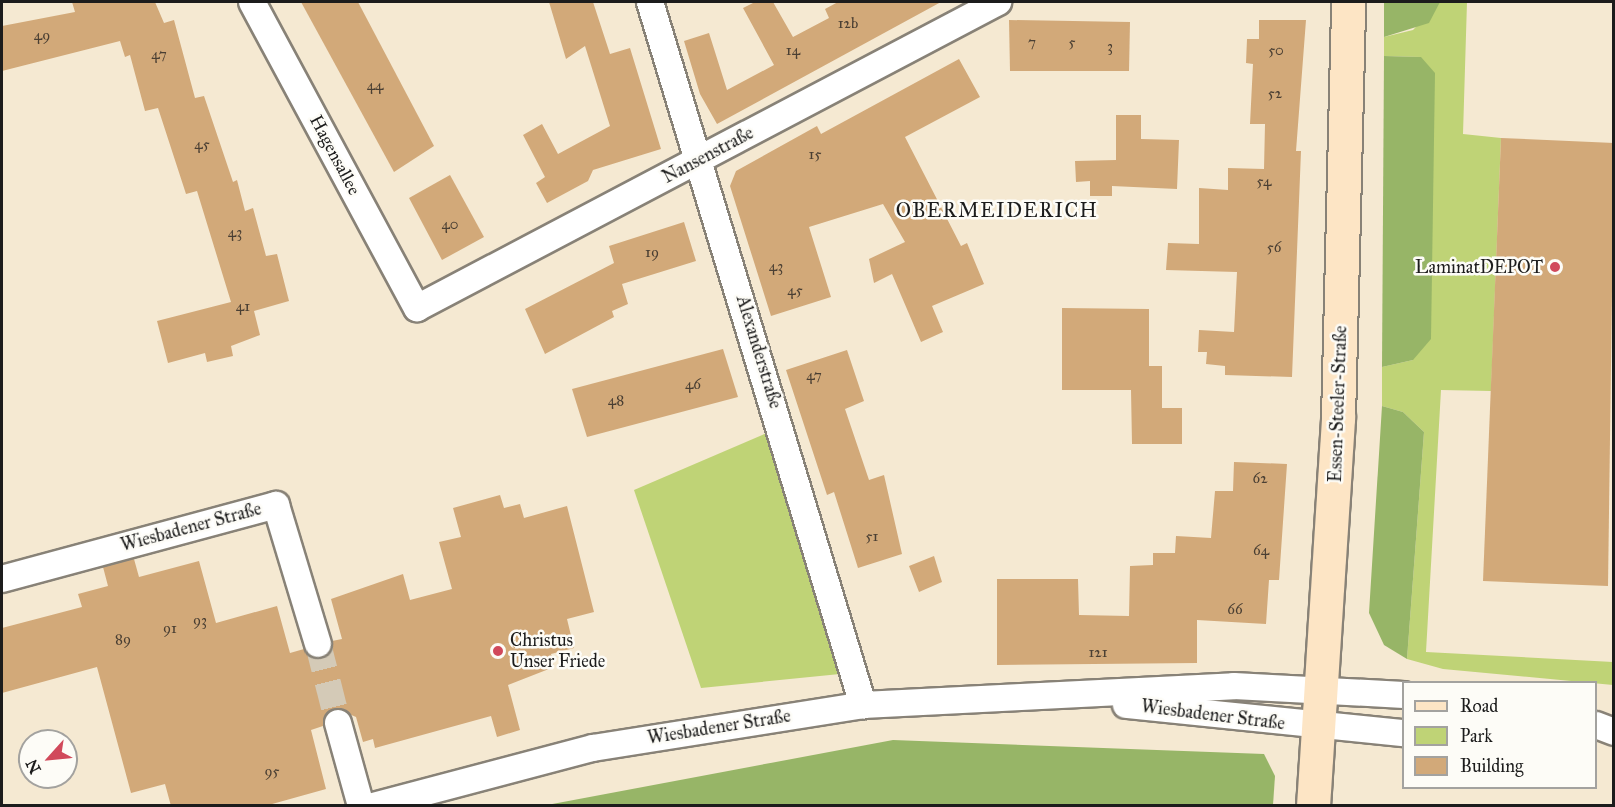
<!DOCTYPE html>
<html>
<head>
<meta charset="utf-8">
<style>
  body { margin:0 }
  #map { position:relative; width:1615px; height:807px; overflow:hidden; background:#f5e9d2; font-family:"IM FELL Great Primer",serif }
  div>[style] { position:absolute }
  .green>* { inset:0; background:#bfd376 }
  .forest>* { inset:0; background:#97b567 }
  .building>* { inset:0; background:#d2a979 }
  .minor-tunnel>* { height:26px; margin-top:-13px; transform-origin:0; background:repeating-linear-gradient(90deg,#d4cab7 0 26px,transparent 0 39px) }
  .roads { filter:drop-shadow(2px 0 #888277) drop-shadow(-2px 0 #888277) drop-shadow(0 2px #888277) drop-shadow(0 -2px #888277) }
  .minor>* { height:26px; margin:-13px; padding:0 13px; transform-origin:13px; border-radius:13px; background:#fff }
  .secondary>* { height:33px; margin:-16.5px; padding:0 16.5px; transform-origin:16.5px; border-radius:16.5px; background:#fde5c5 }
  .dots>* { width:16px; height:16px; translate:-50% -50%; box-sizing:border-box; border:3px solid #fdfcf7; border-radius:50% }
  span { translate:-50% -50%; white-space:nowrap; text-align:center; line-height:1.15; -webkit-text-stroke:5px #fdfcf7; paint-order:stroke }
  .number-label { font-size:15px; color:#4a3f33 }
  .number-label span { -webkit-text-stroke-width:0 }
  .street-label { font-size:18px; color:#1c1c1c }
  .poi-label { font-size:18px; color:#1c1c1c }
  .right { translate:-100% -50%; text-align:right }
  .left { translate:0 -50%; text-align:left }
  .neighbourhood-label { font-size:20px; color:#1c1c1c; letter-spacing:1.5px }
  .frame { position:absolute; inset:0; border:3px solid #1c1c1c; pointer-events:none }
  .legend { position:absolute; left:1402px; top:681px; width:195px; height:108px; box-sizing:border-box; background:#fdfcf7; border:2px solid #a3a29f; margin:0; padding:8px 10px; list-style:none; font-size:18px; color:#1c1c1c }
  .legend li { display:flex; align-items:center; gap:12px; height:30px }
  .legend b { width:30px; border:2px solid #a3a29f }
  .north { position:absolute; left:18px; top:729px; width:60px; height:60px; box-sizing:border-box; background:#fdfcf7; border:2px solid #a3a29f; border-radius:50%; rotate:243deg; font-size:16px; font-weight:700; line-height:24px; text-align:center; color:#1c1c1c }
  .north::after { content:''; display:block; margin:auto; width:21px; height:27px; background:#d1495b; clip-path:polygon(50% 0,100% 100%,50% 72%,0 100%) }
</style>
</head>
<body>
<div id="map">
  <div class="green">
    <i style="clip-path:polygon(1440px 2px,1467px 2px,1463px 134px,1501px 138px,1491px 391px,1441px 390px,1426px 652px,1613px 662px,1613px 685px,1443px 669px,1407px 659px,1424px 432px,1403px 412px,1382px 406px,1382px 367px,1413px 360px,1421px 57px,1384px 56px,1384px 37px,1413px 30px)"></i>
    <i style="clip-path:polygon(769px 432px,840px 674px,701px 688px,634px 490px)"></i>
  </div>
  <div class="forest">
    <i style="clip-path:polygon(1384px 2px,1440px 2px,1429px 23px,1384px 37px)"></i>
    <i style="clip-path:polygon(1384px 56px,1421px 57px,1435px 73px,1431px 339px,1413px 360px,1382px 367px)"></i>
    <i style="clip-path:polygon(1382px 406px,1403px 412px,1424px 432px,1407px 659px,1384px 645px,1369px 613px)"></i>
    <i style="clip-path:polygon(893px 740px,1264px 754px,1275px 776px,1273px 805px,547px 805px)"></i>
  </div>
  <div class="building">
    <i style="clip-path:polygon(72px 2px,155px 2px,164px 23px,174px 20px,195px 98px,204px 96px,233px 182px,237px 180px,245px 211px,253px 208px,266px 256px,277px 254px,289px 301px,254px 311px,260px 335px,231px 346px,233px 356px,207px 362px,205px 353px,168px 363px,157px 321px,231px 302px,197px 191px,186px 194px,158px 108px,145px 111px,130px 55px,125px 57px,120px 41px,2px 71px,2px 26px,75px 12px)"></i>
    <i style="clip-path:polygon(301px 2px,358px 2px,434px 146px,394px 172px)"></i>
    <i style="clip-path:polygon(549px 2px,593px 2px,610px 54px,630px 48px,661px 149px,593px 170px,588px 181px,547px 203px,536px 183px,545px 177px,523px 135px,542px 124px,558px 154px,610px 126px,585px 46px,566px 59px)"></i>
    <i style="clip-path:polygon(755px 2px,773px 2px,793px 37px,829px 18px,825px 9px,838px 2px,941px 2px,717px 124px,700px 94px,684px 41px,709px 33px,727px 90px,774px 65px,743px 8px)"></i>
    <i style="clip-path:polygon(1009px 20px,1130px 22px,1129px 71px,1010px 71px)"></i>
    <i style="clip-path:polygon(1259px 20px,1306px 20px,1296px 151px,1301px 151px,1292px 377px,1225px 375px,1225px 366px,1206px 364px,1207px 352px,1198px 352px,1199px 330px,1234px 332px,1237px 272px,1166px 270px,1168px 243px,1199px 244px,1199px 188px,1228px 190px,1228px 168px,1264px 169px,1265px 124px,1250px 124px,1253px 64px,1246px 63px,1247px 39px,1259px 39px)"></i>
    <i style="clip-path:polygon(959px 59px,980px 97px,905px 137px,961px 246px,967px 243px,984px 284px,932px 306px,943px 332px,921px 342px,892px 274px,874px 283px,869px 259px,905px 242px,883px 204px,809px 227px,831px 297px,771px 316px,730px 186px,736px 171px,817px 126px,821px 134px)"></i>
    <i style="clip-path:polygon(1116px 115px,1141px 115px,1141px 139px,1179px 140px,1177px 189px,1112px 186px,1112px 196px,1090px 196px,1090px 181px,1076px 182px,1075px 161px,1116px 160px)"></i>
    <i style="clip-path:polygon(1501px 138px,1614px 143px,1608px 586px,1483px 581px)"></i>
    <i style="clip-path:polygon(450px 175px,484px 237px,442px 260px,409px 198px)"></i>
    <i style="clip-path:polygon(684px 222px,696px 261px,622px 284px,628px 304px,612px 311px,614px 317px,545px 354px,525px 309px,614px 263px,609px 246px)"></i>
    <i style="clip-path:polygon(1062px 308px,1149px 309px,1149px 366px,1162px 366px,1162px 408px,1182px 408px,1182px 444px,1132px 444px,1131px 390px,1062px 390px)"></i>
    <i style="clip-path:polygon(723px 349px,738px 397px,587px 437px,572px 389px)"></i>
    <i style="clip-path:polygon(847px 350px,864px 401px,845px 409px,869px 480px,884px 475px,902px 554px,858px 568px,834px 492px,827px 495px,786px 370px)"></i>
    <i style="clip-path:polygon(1234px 462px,1287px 464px,1279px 580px,1269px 580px,1266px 624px,1197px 620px,1197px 663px,997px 665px,997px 579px,1078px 579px,1079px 615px,1129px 616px,1130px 566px,1153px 565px,1153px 553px,1175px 553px,1176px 536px,1211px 538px,1215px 491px,1233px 491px)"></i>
    <i style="clip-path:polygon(500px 495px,504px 508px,520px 504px,524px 518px,567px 506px,594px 612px,567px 619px,574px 648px,551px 654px,554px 667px,508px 685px,520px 730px,497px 737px,491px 716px,375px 748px,373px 739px,363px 742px,356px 717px,335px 708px,323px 726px,311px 730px,326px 789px,265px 806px,171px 806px,165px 784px,131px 793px,97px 667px,2px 693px,2px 628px,82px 607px,78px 594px,108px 586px,103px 567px,134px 559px,139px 577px,199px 561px,216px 623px,277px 606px,290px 653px,304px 649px,323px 658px,332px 641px,342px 639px,331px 599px,403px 574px,410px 600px,452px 589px,439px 542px,461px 537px,453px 508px)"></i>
    <i style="clip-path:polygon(934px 556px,942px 582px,919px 592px,909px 566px)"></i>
  </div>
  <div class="minor-tunnel">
    <i style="left:318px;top:644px;width:81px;rotate:75.8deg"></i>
  </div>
  <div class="roads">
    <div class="minor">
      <i style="left:252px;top:2px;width:348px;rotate:61.7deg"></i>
      <i style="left:417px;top:308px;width:657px;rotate:-27.77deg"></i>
      <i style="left:650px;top:2px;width:735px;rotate:73.14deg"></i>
      <i style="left:2px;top:579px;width:284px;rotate:-15.1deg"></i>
      <i style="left:276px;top:505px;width:145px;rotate:73.2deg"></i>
      <i style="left:1126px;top:705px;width:279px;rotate:5.8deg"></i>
      <i style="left:338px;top:723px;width:86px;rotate:74.5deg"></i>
      <i style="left:1596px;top:725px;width:19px;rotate:21deg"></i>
      <i style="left:373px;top:806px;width:228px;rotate:-14.8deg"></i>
      <i style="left:593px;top:748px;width:273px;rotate:-9deg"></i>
      <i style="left:863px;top:705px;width:371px;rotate:-2.9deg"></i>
      <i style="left:1234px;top:686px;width:170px;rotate:3deg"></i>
    </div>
    <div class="secondary">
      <i style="left:1313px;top:806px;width:389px;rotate:-86.3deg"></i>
      <i style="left:1338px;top:418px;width:416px;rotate:-88.6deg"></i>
    </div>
  </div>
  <div class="dots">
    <i style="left:1555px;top:267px;background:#d1495b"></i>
    <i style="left:498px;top:651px;background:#d1495b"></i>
  </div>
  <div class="number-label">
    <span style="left:848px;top:24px">12b</span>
    <span style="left:42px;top:36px">49</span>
    <span style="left:1032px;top:43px">7</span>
    <span style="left:1072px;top:43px">5</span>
    <span style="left:1110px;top:47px">3</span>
    <span style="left:793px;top:51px">14</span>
    <span style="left:1276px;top:51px">50</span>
    <span style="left:159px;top:55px">47</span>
    <span style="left:375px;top:86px">44</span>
    <span style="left:1275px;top:94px">52</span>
    <span style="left:202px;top:145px">45</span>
    <span style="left:815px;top:155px">15</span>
    <span style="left:1264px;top:182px">54</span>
    <span style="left:450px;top:225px">40</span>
    <span style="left:235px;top:233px">43</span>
    <span style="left:1274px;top:248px">56</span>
    <span style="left:652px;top:253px">19</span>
    <span style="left:776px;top:267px">43</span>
    <span style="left:795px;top:291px">45</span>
    <span style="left:243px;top:307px">41</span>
    <span style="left:814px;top:376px">47</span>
    <span style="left:693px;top:385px">46</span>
    <span style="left:616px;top:401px">48</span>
    <span style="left:1260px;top:479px">62</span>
    <span style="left:872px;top:537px">51</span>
    <span style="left:1261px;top:551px">64</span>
    <span style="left:1235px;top:610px">66</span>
    <span style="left:200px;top:621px">93</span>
    <span style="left:170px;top:629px">91</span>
    <span style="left:123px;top:640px">89</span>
    <span style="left:1098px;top:653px">121</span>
    <span style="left:272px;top:772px">95</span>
  </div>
  <div class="street-label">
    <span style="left:335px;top:155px;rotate:62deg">Hagensallee</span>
    <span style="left:708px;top:155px;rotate:-28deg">Nansenstraße</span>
    <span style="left:759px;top:352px;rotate:73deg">Alexanderstraße</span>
    <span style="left:1338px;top:404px;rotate:-88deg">Essen-Steeler-Straße</span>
    <span style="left:191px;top:527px;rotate:-15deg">Wiesbadener Straße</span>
    <span style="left:1213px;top:715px;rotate:7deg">Wiesbadener Straße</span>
    <span style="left:719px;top:727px;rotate:-9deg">Wiesbadener Straße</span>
  </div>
  <div class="poi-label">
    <span class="right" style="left:1543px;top:267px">LaminatDEPOT</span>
    <span class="left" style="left:510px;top:651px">Christus<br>Unser Friede</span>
  </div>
  <div class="neighbourhood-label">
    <span style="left:997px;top:210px">OBERMEIDERICH</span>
  </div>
  <div class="frame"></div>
  <ul class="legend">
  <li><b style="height:8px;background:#fde5c5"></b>Road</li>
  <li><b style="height:16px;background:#bfd376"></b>Park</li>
  <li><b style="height:16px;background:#d2a979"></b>Building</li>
  </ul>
  <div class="north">N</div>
</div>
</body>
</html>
